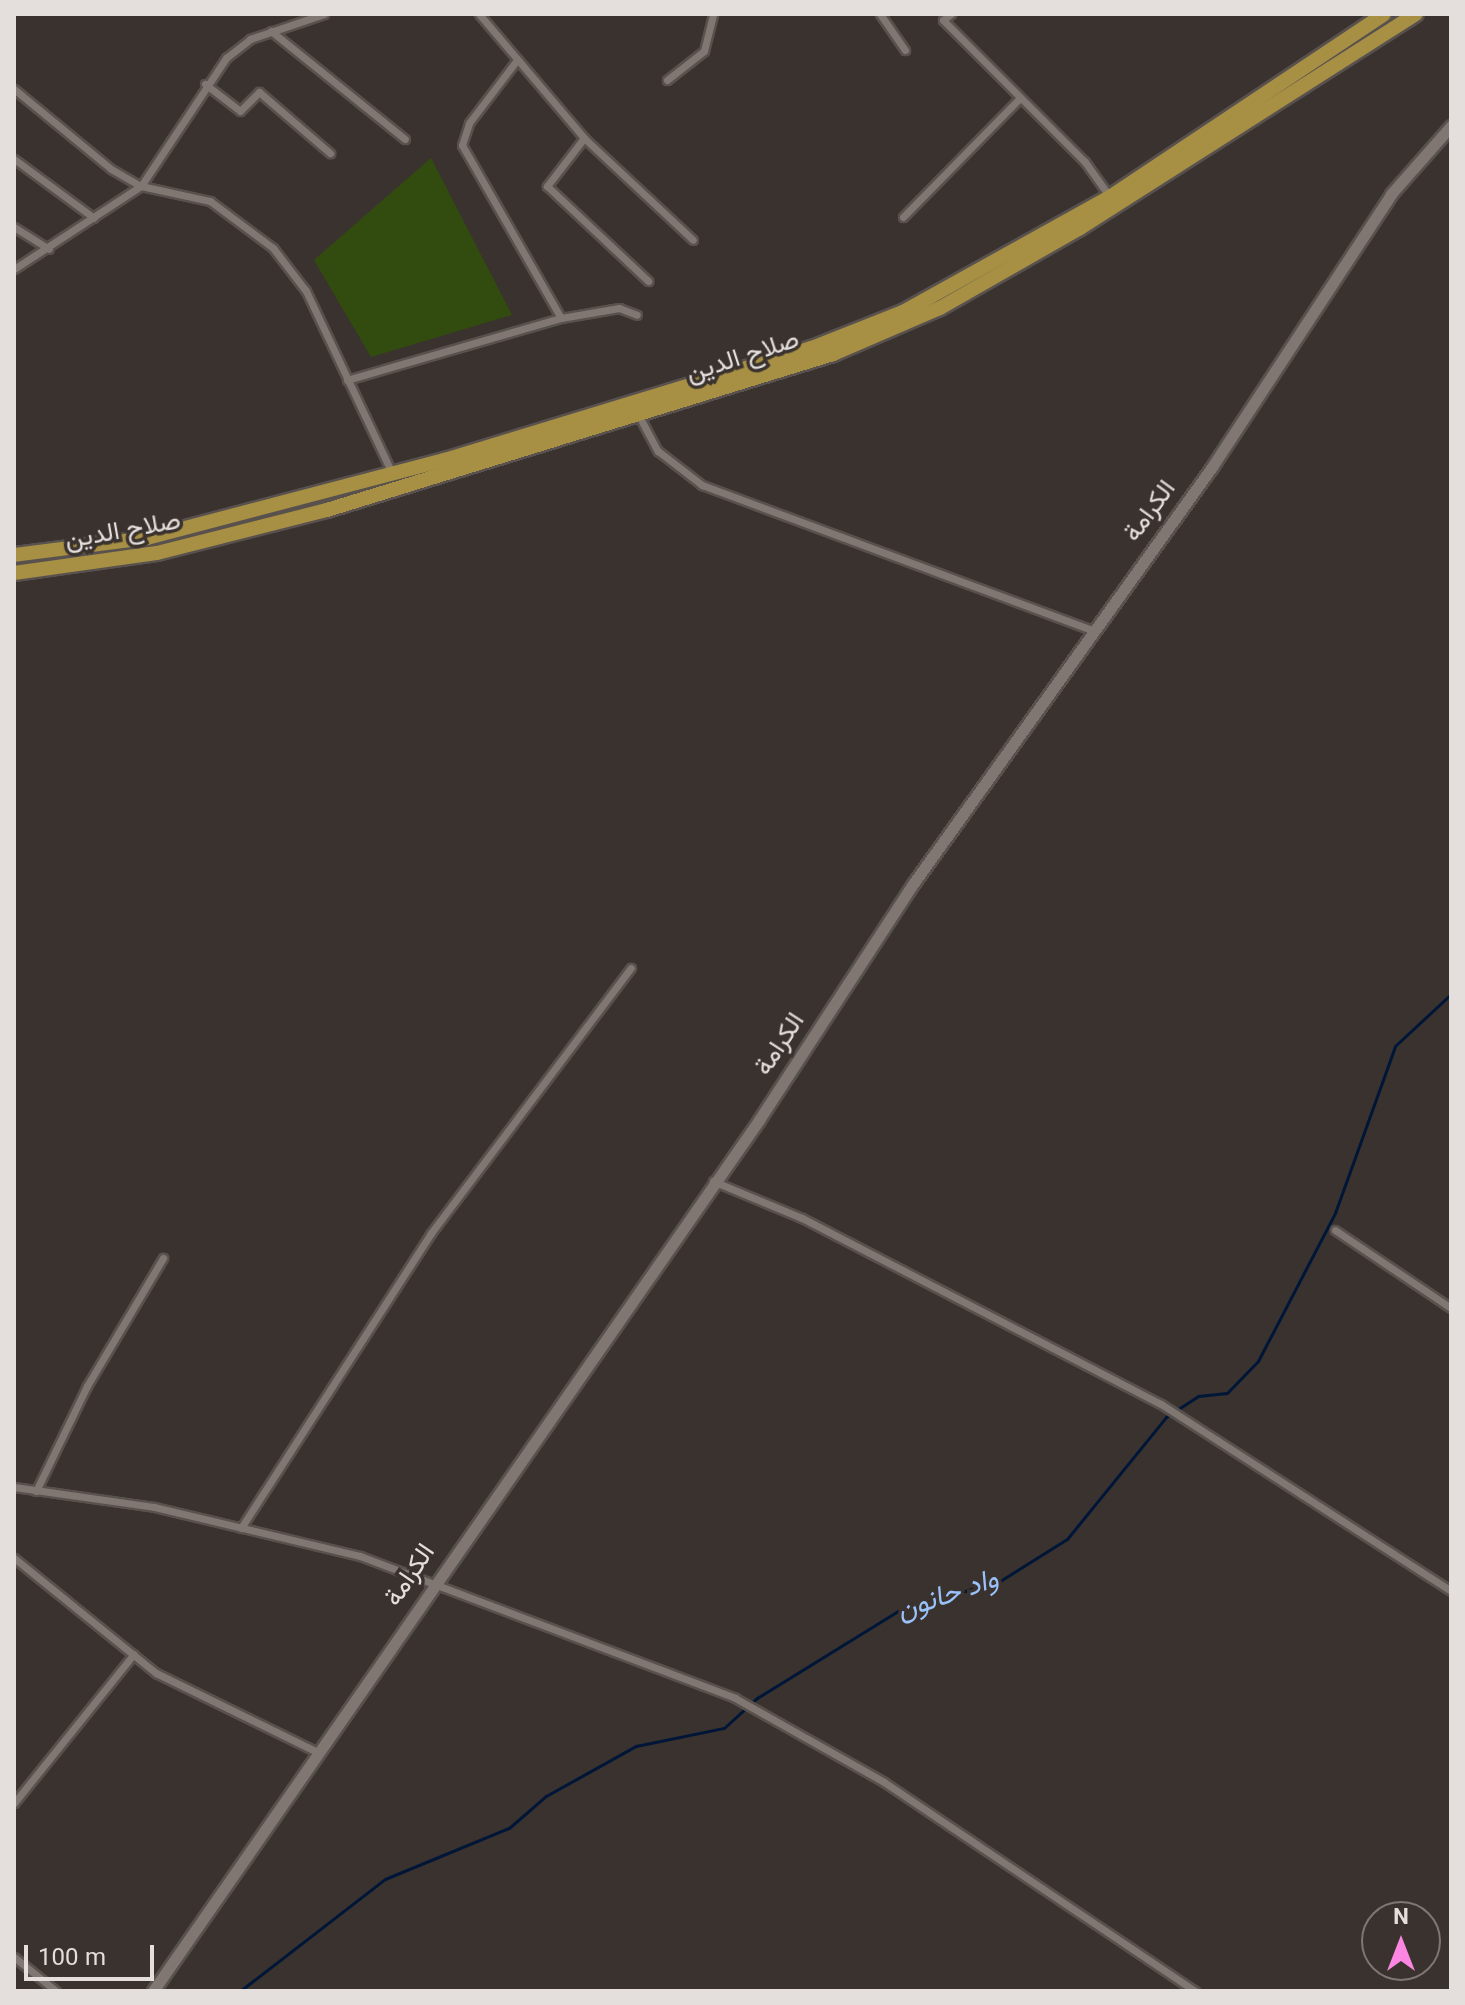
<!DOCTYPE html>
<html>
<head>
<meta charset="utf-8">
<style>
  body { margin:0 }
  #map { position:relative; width:1465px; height:2005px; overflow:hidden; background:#3a322e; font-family:Georgia,Vazirmatn,serif }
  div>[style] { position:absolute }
  .green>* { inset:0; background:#324c0f }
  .stream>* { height:3px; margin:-1.5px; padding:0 1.5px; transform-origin:1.5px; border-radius:1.5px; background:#001638 }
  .roads { filter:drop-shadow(2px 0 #58514e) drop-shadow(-2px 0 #58514e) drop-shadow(0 2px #58514e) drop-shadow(0 -2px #58514e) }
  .street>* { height:7px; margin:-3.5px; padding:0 3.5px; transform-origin:3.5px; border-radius:3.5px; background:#807772 }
  .secondary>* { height:11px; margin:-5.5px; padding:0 5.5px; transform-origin:5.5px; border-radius:5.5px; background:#807772 }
  .highway>* { height:14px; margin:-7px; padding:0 7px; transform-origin:7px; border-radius:7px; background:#a78f43 }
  span { translate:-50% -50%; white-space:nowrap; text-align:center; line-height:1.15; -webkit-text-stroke:7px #3a322e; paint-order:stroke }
  .street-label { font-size:26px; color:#e4dfdd }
  .water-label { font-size:28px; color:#9ac2fa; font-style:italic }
  .frame { position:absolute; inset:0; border:16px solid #e4dfdd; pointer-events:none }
  .north { position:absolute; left:1361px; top:1901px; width:80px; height:80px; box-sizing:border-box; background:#3a322e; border:2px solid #7e7774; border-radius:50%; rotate:0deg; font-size:22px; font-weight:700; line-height:32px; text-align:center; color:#e4dfdd }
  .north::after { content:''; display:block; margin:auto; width:28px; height:36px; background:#fd86e2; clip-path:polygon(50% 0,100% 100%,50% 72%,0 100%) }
  .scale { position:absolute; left:24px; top:1945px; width:130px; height:36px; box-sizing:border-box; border:4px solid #e4dfdd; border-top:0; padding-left:10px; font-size:24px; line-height:28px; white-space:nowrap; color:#e4dfdd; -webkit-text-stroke:6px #3a322e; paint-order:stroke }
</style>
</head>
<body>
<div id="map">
  <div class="green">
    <i style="clip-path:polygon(431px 158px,512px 315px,371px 357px,314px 260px)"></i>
  </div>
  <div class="stream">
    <i style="left:240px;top:1991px;width:183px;rotate:-37.7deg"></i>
    <i style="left:385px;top:1879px;width:134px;rotate:-22.4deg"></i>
    <i style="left:509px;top:1828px;width:49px;rotate:-40.9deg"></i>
    <i style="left:546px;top:1796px;width:103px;rotate:-29.1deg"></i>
    <i style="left:636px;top:1746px;width:90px;rotate:-11.6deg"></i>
    <i style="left:724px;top:1728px;width:45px;rotate:-42.3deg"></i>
    <i style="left:757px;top:1698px;width:169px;rotate:-31.7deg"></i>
    <i style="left:901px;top:1609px;width:103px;rotate:-15.8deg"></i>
    <i style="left:1000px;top:1581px;width:79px;rotate:-32.1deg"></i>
    <i style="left:1067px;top:1539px;width:157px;rotate:-50.9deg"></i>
    <i style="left:1166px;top:1417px;width:38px;rotate:-33deg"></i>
    <i style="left:1198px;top:1396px;width:29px;rotate:-6deg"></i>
    <i style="left:1227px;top:1393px;width:45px;rotate:-45.9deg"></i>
    <i style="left:1258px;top:1361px;width:167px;rotate:-62.5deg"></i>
    <i style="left:1335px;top:1213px;width:177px;rotate:-70.2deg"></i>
    <i style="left:1395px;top:1046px;width:76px;rotate:-42.9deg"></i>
  </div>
  <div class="roads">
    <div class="street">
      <i style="left:479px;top:14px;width:162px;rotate:49.7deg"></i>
      <i style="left:584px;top:138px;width:149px;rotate:43.1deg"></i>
      <i style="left:880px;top:14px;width:44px;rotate:55.2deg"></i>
      <i style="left:951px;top:14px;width:10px;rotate:143deg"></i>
      <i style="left:943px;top:20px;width:201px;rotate:45deg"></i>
      <i style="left:1085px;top:162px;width:43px;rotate:54.5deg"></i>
      <i style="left:271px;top:31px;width:172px;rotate:38.9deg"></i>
      <i style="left:667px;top:80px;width:47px;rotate:-38.1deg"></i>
      <i style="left:704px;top:51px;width:38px;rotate:-76deg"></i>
      <i style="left:205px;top:84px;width:44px;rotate:37.6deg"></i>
      <i style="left:240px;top:111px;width:27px;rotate:-45deg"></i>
      <i style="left:259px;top:92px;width:94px;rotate:40.7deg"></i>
      <i style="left:14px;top:89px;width:126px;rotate:39.5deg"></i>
      <i style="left:111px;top:169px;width:34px;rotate:30deg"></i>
      <i style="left:141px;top:186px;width:71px;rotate:12.3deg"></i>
      <i style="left:210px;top:201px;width:79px;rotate:36.7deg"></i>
      <i style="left:273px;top:248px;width:54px;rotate:52.5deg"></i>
      <i style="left:306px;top:291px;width:201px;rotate:64.7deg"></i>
      <i style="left:584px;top:138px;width:61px;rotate:127.6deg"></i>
      <i style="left:547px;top:186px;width:139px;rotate:43.2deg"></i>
      <i style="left:14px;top:159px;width:99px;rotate:36.4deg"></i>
      <i style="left:903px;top:217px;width:165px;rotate:-45.5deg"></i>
      <i style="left:14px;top:227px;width:41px;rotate:32.2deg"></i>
      <i style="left:14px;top:269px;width:152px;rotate:-33.2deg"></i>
      <i style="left:141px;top:186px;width:154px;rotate:-56.4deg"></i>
      <i style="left:226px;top:58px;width:31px;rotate:-38deg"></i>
      <i style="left:250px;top:39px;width:78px;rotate:-18.7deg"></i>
      <i style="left:561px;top:318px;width:59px;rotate:-9.8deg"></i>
      <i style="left:619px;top:308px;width:19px;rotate:21deg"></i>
      <i style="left:347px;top:380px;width:223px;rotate:-16.2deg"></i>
      <i style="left:561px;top:318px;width:199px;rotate:-119.8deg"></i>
      <i style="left:462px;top:145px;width:23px;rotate:-72deg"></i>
      <i style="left:469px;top:123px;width:79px;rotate:-52.7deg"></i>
      <i style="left:639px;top:416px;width:40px;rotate:62deg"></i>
      <i style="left:658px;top:451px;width:56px;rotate:37.7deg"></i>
      <i style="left:702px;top:485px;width:415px;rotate:20.4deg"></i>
      <i style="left:713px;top:1181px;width:96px;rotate:22.6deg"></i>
      <i style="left:802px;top:1218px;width:404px;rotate:27.4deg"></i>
      <i style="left:1161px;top:1404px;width:345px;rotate:32.8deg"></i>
      <i style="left:1335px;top:1230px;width:140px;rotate:33.9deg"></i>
      <i style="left:87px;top:1386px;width:149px;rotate:-59.3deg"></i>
      <i style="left:14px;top:1487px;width:141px;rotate:8.1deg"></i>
      <i style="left:154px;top:1507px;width:212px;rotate:13.4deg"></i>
      <i style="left:360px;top:1556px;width:401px;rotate:20.7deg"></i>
      <i style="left:735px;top:1698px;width:171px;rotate:29.4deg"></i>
      <i style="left:884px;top:1782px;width:375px;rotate:33.9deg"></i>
      <i style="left:36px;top:1491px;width:117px;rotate:-64.1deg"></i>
      <i style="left:241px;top:1528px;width:351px;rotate:-57.2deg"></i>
      <i style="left:431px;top:1233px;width:332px;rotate:-53deg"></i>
      <i style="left:14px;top:1558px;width:183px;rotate:39deg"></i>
      <i style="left:156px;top:1673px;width:179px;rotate:26.1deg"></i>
      <i style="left:14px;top:1803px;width:191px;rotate:-51.2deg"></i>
      <i style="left:14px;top:1957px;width:54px;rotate:39deg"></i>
    </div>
    <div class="secondary">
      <i style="left:153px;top:1991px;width:1061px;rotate:-55.17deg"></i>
      <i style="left:759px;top:1120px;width:282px;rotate:-56.9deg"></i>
      <i style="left:913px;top:884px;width:513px;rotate:-54.36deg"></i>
      <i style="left:1212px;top:467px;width:326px;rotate:-56.7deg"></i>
      <i style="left:1391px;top:194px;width:91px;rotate:-48.6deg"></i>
    </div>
    <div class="highway">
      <i style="left:14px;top:555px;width:134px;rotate:-7.3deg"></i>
      <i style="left:147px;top:538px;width:308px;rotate:-14.7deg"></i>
      <i style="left:445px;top:460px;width:384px;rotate:-17deg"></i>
      <i style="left:812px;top:348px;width:98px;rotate:-21.6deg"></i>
      <i style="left:903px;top:312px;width:237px;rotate:-29.1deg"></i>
      <i style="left:1110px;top:197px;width:329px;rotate:-33.7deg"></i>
      <i style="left:14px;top:573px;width:144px;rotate:-8deg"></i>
      <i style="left:157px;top:553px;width:175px;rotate:-14.2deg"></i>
      <i style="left:327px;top:510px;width:530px;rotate:-17.13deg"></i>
      <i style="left:833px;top:354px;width:116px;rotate:-23.3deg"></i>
      <i style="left:940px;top:308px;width:161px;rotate:-29.7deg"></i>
      <i style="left:1080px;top:228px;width:398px;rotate:-32.5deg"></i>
    </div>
  </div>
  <div class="street-label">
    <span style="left:743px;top:358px;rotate:-18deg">صلاح الدين</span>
    <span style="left:1151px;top:512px;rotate:-54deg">الكرامة</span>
    <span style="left:123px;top:532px;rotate:-10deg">صلاح الدين</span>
    <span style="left:781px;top:1045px;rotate:-57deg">الكرامة</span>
    <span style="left:411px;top:1576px;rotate:-56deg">الكرامة</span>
  </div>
  <div class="water-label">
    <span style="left:948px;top:1596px;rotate:-19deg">واد حانون</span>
  </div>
  <div class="frame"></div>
  <div class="north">N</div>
  <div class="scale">100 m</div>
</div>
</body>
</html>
